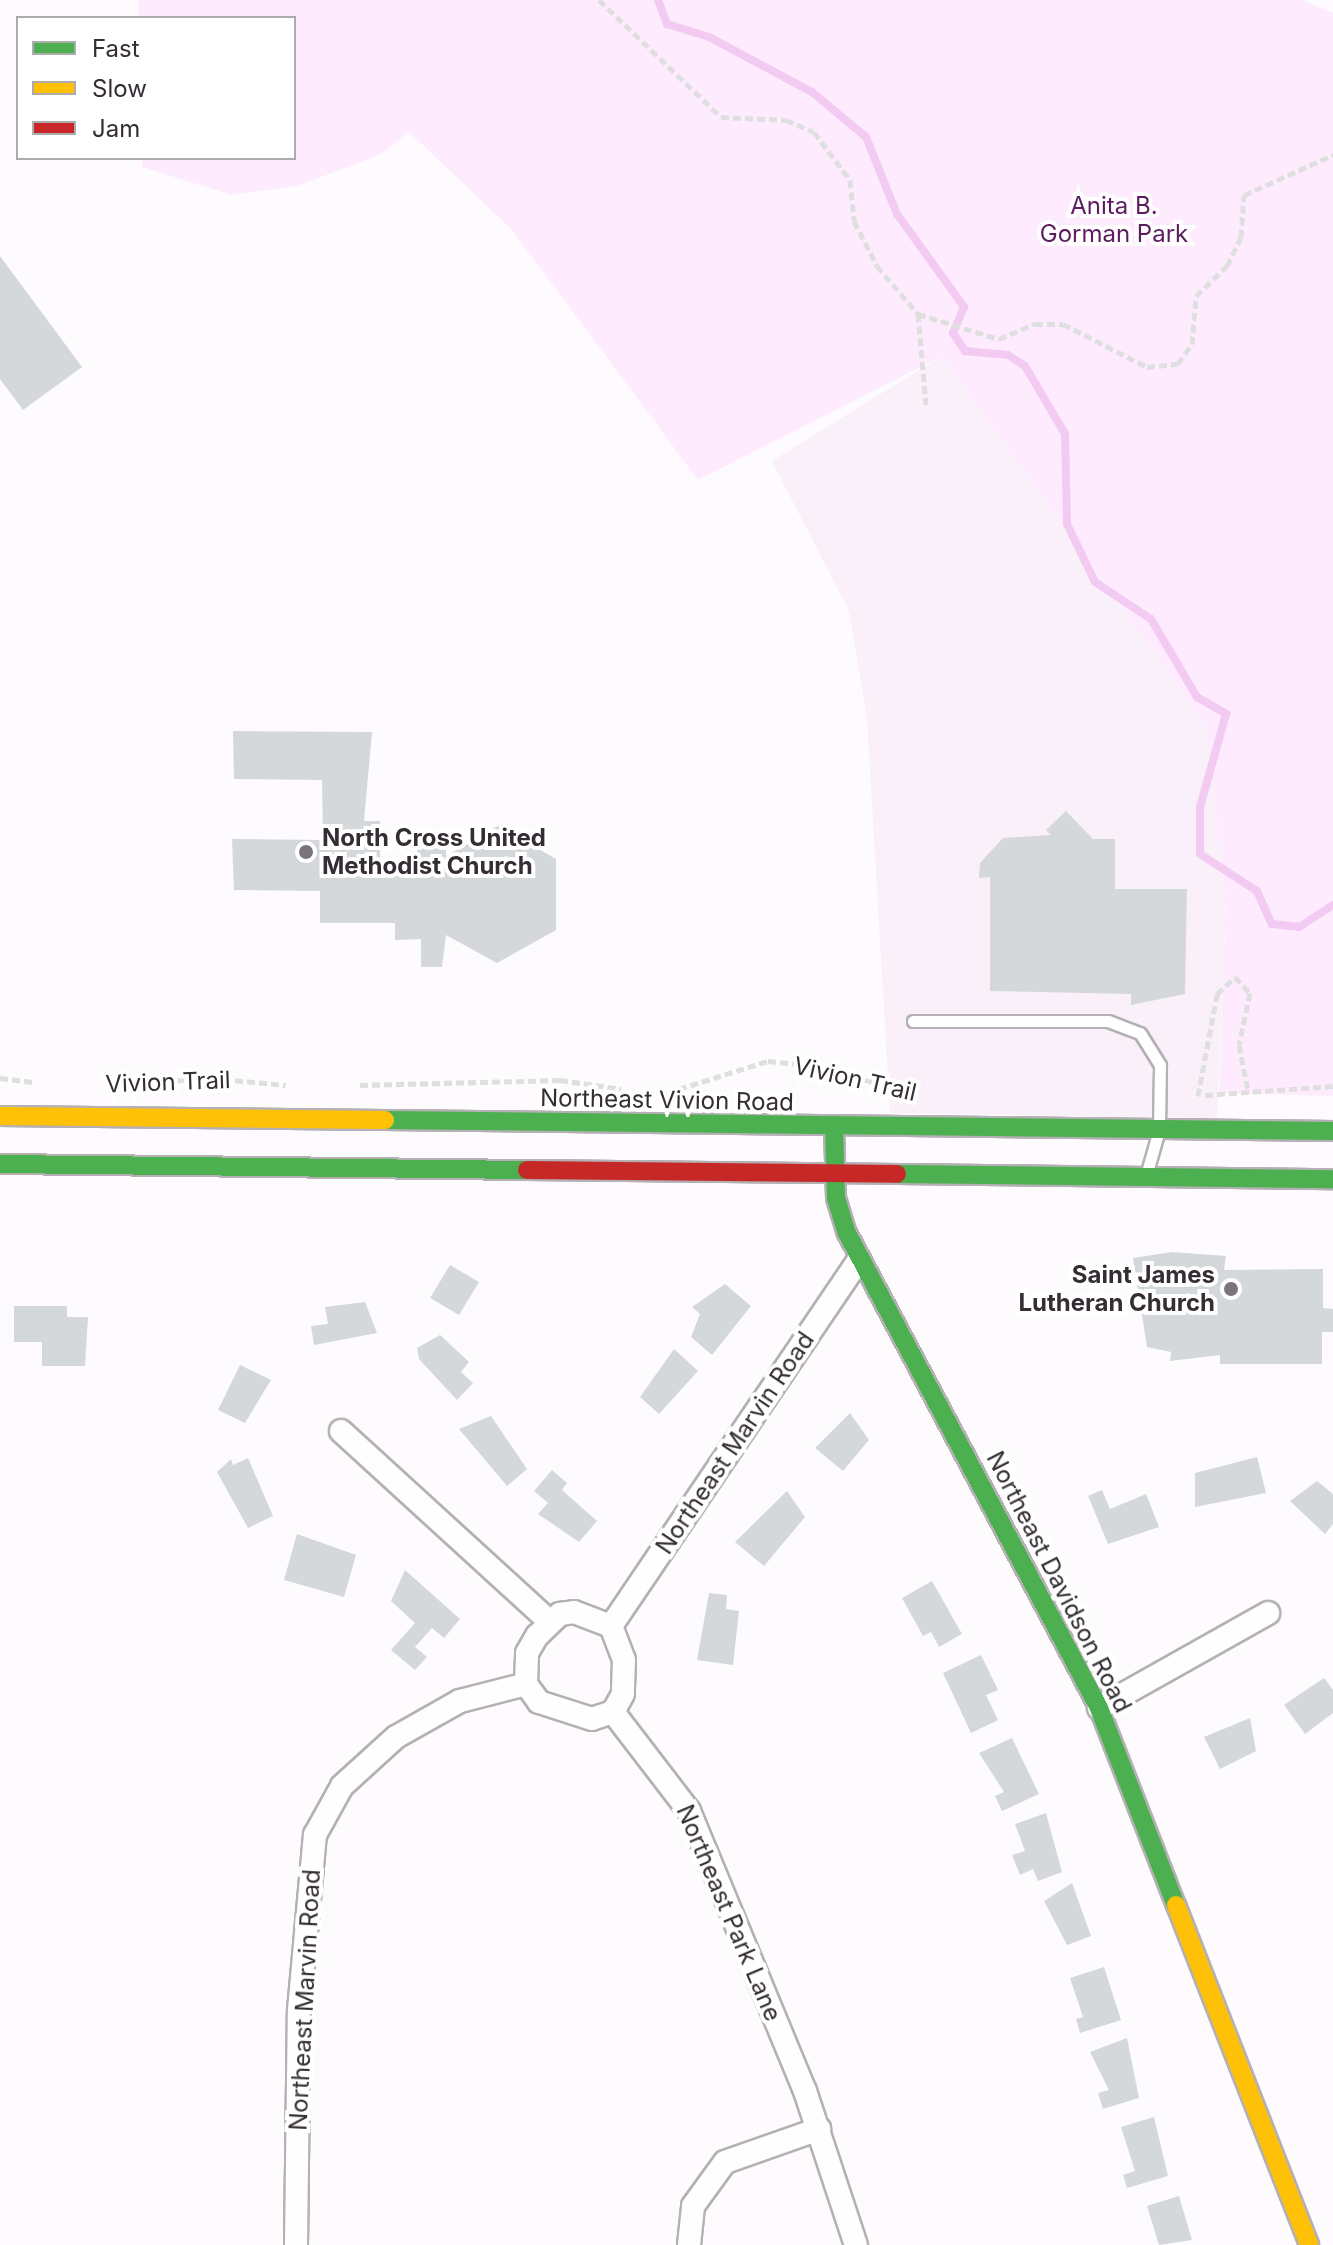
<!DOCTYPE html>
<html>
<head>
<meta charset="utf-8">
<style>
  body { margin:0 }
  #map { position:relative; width:1333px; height:2245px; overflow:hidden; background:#fdfbfd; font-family:Inter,sans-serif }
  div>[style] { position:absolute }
  .built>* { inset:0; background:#f9f0f9 }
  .green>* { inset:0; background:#feecfe }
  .stream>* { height:8px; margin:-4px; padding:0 4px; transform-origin:4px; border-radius:4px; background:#f2caf2 }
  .building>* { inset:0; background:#d4d8da }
  .path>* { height:5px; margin-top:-2.5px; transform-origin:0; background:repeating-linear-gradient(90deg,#dfdfdf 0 8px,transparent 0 12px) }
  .roads { filter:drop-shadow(2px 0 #b4b0b4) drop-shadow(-2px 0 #b4b0b4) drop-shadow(0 2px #b4b0b4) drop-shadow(0 -2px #b4b0b4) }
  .lane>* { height:11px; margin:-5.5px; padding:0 5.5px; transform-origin:5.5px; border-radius:5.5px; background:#fffeff }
  .street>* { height:22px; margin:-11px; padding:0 11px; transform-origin:11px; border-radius:11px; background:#fffeff }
  .fast>* { height:18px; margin:-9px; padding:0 9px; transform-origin:9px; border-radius:9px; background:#4caf50 }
  .slow>* { height:18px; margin:-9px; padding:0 9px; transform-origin:9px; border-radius:9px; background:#ffc107 }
  .jam>* { height:18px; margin:-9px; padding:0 9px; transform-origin:9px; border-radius:9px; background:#c62828 }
  .dots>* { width:22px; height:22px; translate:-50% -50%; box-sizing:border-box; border:4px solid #fff; border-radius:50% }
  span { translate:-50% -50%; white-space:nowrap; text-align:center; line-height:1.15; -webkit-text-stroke:8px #fff; paint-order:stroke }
  .park-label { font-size:24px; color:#5d1c60 }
  .poi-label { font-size:24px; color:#342d34; font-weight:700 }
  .left { translate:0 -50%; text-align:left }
  .right { translate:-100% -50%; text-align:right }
  .street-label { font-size:24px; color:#342d34 }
  .legend { position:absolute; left:16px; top:16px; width:280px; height:144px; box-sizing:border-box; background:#fff; border:2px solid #aeabae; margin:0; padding:10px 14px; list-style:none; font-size:24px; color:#342d34 }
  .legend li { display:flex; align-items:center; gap:16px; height:40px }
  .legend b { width:40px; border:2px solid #aeabae }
</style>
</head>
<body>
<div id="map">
  <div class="built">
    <i style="clip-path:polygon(942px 356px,1206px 726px,1226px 898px,1217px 1118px,890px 1113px,867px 718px,849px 611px,772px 461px)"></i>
  </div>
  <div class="green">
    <i style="clip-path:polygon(138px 0,1302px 0,1333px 13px,1333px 1096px,1219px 1093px,1226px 898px,1206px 726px,942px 356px,698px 480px,511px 229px,409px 132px,380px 155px,297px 186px,232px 195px,142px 167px,142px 158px,294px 158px,294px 18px,139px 18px)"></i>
  </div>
  <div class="stream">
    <i style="left:658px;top:0;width:26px;rotate:69deg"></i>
    <i style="left:667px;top:24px;width:44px;rotate:17.2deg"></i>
    <i style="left:709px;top:37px;width:117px;rotate:28.1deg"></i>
    <i style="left:812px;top:92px;width:70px;rotate:39.8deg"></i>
    <i style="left:866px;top:137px;width:83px;rotate:68.1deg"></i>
    <i style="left:897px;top:214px;width:115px;rotate:54.2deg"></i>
    <i style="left:964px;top:307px;width:28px;rotate:113deg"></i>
    <i style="left:953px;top:333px;width:22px;rotate:56deg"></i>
    <i style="left:965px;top:351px;width:43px;rotate:5.3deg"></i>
    <i style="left:1008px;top:355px;width:20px;rotate:33deg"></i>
    <i style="left:1025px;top:366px;width:79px;rotate:59.5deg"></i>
    <i style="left:1065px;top:434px;width:90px;rotate:88.7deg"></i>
    <i style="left:1067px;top:524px;width:64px;rotate:64.2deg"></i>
    <i style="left:1095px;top:582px;width:67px;rotate:33.5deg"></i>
    <i style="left:1151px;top:619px;width:91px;rotate:59.5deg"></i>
    <i style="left:1197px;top:697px;width:34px;rotate:30deg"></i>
    <i style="left:1226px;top:714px;width:97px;rotate:105.6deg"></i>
    <i style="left:1200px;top:807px;width:47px;rotate:90deg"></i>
    <i style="left:1200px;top:854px;width:68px;rotate:33deg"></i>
    <i style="left:1257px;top:891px;width:36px;rotate:66deg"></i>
    <i style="left:1272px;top:924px;width:27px;rotate:6deg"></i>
    <i style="left:1299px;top:927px;width:40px;rotate:-32.9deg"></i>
  </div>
  <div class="building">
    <i style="clip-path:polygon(0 256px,82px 367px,23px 410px,0 379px)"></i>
    <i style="clip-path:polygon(233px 731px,372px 732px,364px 821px,380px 821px,380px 862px,417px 862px,417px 849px,446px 848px,446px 856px,498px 826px,556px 859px,556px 930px,497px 963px,446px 935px,442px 967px,421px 967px,421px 939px,395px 940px,395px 923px,320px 923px,320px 891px,234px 890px,232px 839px,323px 840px,322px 780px,234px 779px)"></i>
    <i style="clip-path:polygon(1066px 811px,1093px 839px,1115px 839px,1115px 889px,1187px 889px,1185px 994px,1131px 1005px,1131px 994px,990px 991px,990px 877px,979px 878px,980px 863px,1003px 838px,1051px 835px,1046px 830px)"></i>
    <i style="clip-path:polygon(1172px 1252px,1226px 1256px,1224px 1270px,1323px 1269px,1323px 1308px,1333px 1309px,1333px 1332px,1322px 1332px,1322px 1364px,1220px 1364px,1220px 1355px,1170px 1361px,1171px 1352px,1147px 1347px,1133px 1258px)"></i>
    <i style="clip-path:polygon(450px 1265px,479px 1282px,459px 1315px,430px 1298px)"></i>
    <i style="clip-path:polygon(725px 1284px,751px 1306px,712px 1355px,691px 1337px,700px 1314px,692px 1307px)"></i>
    <i style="clip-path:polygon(365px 1302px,377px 1333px,314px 1345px,311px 1326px,328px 1324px,325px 1307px)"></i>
    <i style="clip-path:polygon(14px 1306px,67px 1306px,67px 1317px,88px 1317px,85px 1366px,42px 1366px,42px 1342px,14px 1342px)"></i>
    <i style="clip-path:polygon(440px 1335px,469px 1362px,461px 1372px,473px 1383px,457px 1400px,419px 1359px,417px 1348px)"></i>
    <i style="clip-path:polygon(674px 1349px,698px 1371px,659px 1414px,640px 1397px)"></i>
    <i style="clip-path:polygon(240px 1365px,271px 1380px,245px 1423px,218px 1410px)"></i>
    <i style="clip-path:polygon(850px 1413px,869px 1440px,843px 1471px,815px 1448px)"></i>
    <i style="clip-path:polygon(491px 1416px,527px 1469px,507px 1486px,459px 1429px)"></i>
    <i style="clip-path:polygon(1257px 1457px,1266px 1493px,1195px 1507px,1195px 1473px)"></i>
    <i style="clip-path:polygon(248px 1458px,273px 1516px,248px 1528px,217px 1472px,231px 1459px,233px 1465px)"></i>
    <i style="clip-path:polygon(552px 1470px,567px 1483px,562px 1490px,597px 1521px,579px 1542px,538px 1514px,548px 1503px,534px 1491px)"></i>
    <i style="clip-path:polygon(1317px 1481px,1333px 1494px,1333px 1524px,1325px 1534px,1290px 1501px)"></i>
    <i style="clip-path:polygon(1102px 1490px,1110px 1509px,1146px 1494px,1159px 1527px,1108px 1544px,1088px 1496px)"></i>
    <i style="clip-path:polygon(787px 1491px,805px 1517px,764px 1566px,735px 1542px)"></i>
    <i style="clip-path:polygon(297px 1534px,356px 1555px,344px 1597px,284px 1580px)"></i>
    <i style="clip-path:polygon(405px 1570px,460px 1619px,444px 1638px,432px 1628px,415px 1647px,427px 1657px,415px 1670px,391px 1650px,415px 1623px,391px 1601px)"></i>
    <i style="clip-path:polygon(932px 1581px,962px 1634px,939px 1647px,931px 1632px,923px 1636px,902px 1598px)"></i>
    <i style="clip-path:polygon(709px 1593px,727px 1595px,726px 1609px,739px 1611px,733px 1665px,697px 1660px)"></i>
    <i style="clip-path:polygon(981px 1655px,998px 1690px,986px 1695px,998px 1720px,971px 1733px,943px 1673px)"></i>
    <i style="clip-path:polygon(1324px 1678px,1333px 1690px,1333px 1713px,1305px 1734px,1284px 1705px)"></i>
    <i style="clip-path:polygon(1250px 1718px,1256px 1751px,1220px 1769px,1204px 1737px)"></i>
    <i style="clip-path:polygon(1012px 1738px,1039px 1794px,1002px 1811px,995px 1796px,1004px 1792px,979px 1753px)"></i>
    <i style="clip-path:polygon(1046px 1813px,1062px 1872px,1038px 1881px,1033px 1869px,1020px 1875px,1012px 1855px,1025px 1851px,1015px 1824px)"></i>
    <i style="clip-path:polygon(1072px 1883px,1091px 1936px,1067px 1945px,1044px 1901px)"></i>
    <i style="clip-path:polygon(1104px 1967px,1121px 2020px,1080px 2033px,1076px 2019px,1083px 2017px,1070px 1978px)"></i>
    <i style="clip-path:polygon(1127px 2038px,1139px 2098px,1103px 2109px,1098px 2093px,1109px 2090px,1090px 2052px)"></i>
    <i style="clip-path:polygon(1154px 2117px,1168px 2176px,1127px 2188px,1123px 2175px,1135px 2171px,1121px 2127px)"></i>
    <i style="clip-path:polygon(1179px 2196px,1192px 2240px,1159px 2245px,1147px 2206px)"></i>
  </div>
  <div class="path">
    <i style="left:599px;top:0;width:169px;rotate:43.8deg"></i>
    <i style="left:721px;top:117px;width:65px;rotate:2.6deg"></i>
    <i style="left:786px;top:120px;width:30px;rotate:23deg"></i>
    <i style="left:814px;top:132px;width:60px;rotate:53.1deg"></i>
    <i style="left:850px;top:180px;width:41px;rotate:84.4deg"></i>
    <i style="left:854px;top:221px;width:51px;rotate:62.9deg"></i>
    <i style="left:877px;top:266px;width:63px;rotate:49.5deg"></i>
    <i style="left:918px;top:314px;width:85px;rotate:17.2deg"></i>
    <i style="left:999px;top:339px;width:39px;rotate:-23deg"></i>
    <i style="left:1035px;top:324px;width:28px"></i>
    <i style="left:1063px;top:324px;width:94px;rotate:27.1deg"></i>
    <i style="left:1147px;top:367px;width:31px;rotate:-6deg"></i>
    <i style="left:1178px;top:364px;width:24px;rotate:-55deg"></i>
    <i style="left:1192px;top:344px;width:48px;rotate:-85.2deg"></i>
    <i style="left:1196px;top:296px;width:43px;rotate:-44.1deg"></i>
    <i style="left:1227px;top:266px;width:32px;rotate:-64deg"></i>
    <i style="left:1241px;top:237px;width:42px;rotate:-85.9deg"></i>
    <i style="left:1244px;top:195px;width:98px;rotate:-24.2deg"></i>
    <i style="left:918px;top:314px;width:91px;rotate:85deg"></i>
    <i style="left:0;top:1078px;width:35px;rotate:7deg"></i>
    <i style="left:140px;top:1083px;width:71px;rotate:-4deg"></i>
    <i style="left:211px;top:1078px;width:75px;rotate:5.3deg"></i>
    <i style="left:360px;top:1085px;width:200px;rotate:-1.4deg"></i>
    <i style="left:560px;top:1080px;width:62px;rotate:8.4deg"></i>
    <i style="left:679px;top:1089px;width:93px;rotate:-17.5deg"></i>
    <i style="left:768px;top:1061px;width:51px;rotate:5.6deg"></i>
    <i style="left:819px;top:1066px;width:92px;rotate:16.5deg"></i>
    <i style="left:1205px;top:1095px;width:128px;rotate:-4deg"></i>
    <i style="left:1198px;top:1096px;width:104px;rotate:-79.4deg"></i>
    <i style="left:1217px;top:994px;width:25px;rotate:-43deg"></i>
    <i style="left:1235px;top:977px;width:22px;rotate:47deg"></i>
    <i style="left:1250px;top:993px;width:53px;rotate:101.9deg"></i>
    <i style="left:1239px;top:1045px;width:46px;rotate:78.7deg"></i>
  </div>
  <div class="roads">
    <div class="lane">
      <i style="left:913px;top:1021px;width:195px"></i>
      <i style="left:1108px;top:1021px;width:34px;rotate:21deg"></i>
      <i style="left:1140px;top:1033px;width:38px;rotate:58deg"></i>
      <i style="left:1160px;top:1065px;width:65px;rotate:90.9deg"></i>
      <i style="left:1159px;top:1130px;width:44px;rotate:105.9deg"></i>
    </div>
    <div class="street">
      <i style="left:341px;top:1431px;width:282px;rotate:42.4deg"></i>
      <i style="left:574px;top:1612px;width:40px;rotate:21deg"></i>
      <i style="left:611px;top:1626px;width:36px;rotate:69deg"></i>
      <i style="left:624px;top:1660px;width:34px;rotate:92deg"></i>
      <i style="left:623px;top:1694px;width:21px;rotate:119deg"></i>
      <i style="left:613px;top:1712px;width:22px;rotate:162deg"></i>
      <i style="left:592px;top:1719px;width:56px;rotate:-162.2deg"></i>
      <i style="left:539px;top:1702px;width:22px;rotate:-126deg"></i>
      <i style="left:526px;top:1684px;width:31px;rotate:-88deg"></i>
      <i style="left:527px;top:1653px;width:20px;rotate:-60deg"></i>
      <i style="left:537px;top:1636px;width:32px;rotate:-44deg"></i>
      <i style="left:560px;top:1614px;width:14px;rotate:-8deg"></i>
      <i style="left:611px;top:1626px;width:442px;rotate:-55.9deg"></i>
      <i style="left:1099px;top:1708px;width:194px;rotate:-29.3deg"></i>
      <i style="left:613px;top:1712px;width:125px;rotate:52.5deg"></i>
      <i style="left:689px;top:1811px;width:303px;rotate:67.5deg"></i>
      <i style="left:805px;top:2091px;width:162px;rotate:71.7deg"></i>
      <i style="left:296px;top:2245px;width:235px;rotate:-89.3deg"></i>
      <i style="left:299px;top:2010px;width:176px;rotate:-84.8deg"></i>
      <i style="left:315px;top:1835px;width:56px;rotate:-61.1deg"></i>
      <i style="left:342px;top:1786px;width:73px;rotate:-42.2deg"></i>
      <i style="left:396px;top:1737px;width:73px;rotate:-29.4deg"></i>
      <i style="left:460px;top:1701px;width:68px;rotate:-14.4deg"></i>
      <i style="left:689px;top:2245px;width:39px;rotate:-84deg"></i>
      <i style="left:693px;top:2206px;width:54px;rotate:-54deg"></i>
      <i style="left:725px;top:2162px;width:100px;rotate:-19.3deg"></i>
    </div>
    <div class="fast">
      <i style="left:385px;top:1120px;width:948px;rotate:0.66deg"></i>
      <i style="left:834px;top:1126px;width:72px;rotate:88.4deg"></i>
      <i style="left:836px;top:1198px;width:37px;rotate:73deg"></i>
      <i style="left:847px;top:1233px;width:538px;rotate:62.05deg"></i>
      <i style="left:1099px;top:1708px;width:212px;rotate:68.7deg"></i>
      <i style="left:0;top:1164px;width:527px;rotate:0.65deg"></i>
      <i style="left:897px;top:1174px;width:436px;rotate:0.7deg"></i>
    </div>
    <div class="slow">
      <i style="left:0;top:1116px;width:385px;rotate:0.6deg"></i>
      <i style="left:1176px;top:1905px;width:365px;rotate:68.6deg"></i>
    </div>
    <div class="jam">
      <i style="left:527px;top:1170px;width:370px;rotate:0.6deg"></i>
    </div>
  </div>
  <div class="dots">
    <i style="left:306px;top:852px;background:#7a757a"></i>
    <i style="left:1231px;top:1289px;background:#7a757a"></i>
  </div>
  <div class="park-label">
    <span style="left:1114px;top:220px">Anita B.<br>Gorman Park</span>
  </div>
  <div class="poi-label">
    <span class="left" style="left:322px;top:852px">North Cross United<br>Methodist Church</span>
    <span class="right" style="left:1215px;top:1289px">Saint James<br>Lutheran Church</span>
  </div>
  <div class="street-label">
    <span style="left:855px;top:1079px;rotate:13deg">Vivion Trail</span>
    <span style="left:168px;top:1082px;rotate:-2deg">Vivion Trail</span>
    <span style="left:667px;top:1100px;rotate:1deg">Northeast Vivion Road</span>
    <span style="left:735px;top:1443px;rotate:-56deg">Northeast Marvin Road</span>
    <span style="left:1059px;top:1582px;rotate:63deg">Northeast Davidson Road</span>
    <span style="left:729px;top:1913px;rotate:67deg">Northeast Park Lane</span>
    <span style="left:305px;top:2000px;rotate:-87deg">Northeast Marvin Road</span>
  </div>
  <ul class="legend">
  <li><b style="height:10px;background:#4caf50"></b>Fast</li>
  <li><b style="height:10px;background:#ffc107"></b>Slow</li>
  <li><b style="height:10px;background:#c62828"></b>Jam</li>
  </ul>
</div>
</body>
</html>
